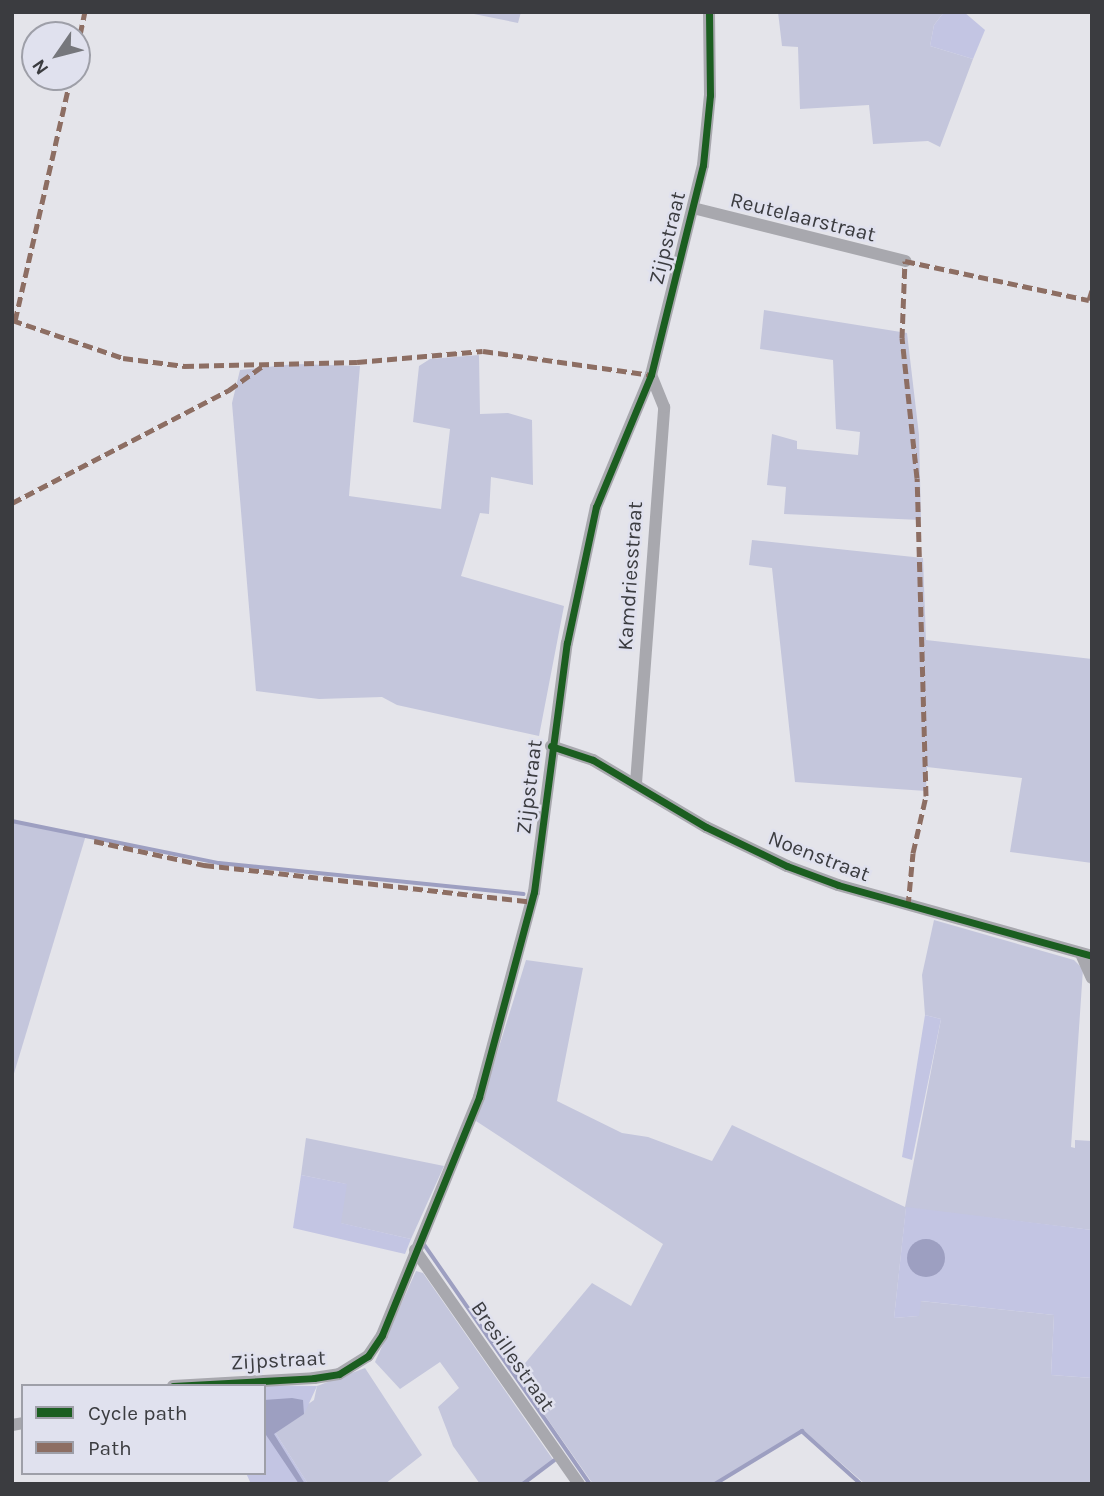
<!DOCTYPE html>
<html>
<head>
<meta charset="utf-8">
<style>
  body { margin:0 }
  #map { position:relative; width:1104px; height:1496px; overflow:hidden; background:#e4e4ea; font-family:Karla,sans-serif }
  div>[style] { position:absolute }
  .green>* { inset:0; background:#c4c6dc }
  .forest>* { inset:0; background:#c3c5e3 }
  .water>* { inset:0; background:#9d9fc1 }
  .round { border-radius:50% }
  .stream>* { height:3.5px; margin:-1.75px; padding:0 1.75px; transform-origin:1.75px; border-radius:1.75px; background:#9d9fc1 }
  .minor>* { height:12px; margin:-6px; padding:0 6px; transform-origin:6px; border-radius:6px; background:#a8a8ae }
  .quiet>* { height:5px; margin-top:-2.5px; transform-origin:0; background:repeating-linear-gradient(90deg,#8d6e63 0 10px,transparent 0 15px) }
  .cycleway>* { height:7px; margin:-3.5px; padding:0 3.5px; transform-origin:3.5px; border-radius:3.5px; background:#1b5e20 }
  span { translate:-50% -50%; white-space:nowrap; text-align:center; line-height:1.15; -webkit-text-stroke:5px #e0e1ee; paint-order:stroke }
  .street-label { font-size:21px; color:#3b3c40 }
  .frame { position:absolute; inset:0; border:14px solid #3b3c40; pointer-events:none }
  .legend { position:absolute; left:21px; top:1384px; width:245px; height:91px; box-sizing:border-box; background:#e0e1ee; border:2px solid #9e9fa8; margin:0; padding:9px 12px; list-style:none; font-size:21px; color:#3b3c40 }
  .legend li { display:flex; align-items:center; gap:14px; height:35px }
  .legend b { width:35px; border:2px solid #9e9fa8 }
  .north { position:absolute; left:21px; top:21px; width:70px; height:70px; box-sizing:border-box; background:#e0e1ee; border:2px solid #9e9fa8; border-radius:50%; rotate:235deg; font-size:19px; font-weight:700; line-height:28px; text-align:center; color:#3b3c40 }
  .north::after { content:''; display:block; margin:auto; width:24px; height:32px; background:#76777c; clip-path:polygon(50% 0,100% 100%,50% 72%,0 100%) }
</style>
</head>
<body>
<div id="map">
  <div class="green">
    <i style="clip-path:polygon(464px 12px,521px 12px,518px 23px)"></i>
    <i style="clip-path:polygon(778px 12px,944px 12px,934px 25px,930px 46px,973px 59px,940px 147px,928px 141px,873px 144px,869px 105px,800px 109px,798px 47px,782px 46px)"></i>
    <i style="clip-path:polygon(764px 310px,907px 333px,919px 435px,921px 520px,784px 514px,786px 487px,767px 485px,772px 434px,797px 441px,797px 449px,858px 455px,860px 432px,836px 429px,833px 360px,760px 349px)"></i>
    <i style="clip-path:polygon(479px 355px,480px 414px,508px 413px,532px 420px,533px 485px,491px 477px,489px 514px,480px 513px,461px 576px,564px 606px,539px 736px,397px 705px,382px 697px,319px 699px,256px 691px,232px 403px,240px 370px,295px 364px,360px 366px,349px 496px,441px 509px,450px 429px,413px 422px,419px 366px,430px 359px)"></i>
    <i style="clip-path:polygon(752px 540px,923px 558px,926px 640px,1092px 659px,1092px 863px,1010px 852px,1022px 778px,927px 767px,926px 791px,795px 782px,772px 568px,749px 565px)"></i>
    <i style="clip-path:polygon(12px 821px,86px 835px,12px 1080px)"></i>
    <i style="clip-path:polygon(934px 920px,1074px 960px,1083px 969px,1071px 1147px,1075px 1148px,1075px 1140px,1092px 1141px,1092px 1230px,906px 1208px,894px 1318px,918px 1316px,920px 1301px,1054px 1315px,1051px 1375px,1092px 1378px,1092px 1484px,865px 1484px,803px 1430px,713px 1484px,593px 1484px,516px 1374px,592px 1283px,631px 1306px,663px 1244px,476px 1121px,526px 960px,583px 968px,557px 1101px,622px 1133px,648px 1137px,712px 1161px,732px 1125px,905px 1207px,941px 1019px,925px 1015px,922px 975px)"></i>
    <i style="clip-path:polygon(306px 1138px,444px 1166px,411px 1239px,340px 1223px,346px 1184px,301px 1175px)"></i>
    <i style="clip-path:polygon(416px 1271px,423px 1273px,554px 1461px,523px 1484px,480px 1484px,453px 1446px,438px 1407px,459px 1388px,440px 1362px,400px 1389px,375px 1362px)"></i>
    <i style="clip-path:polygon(365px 1368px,422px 1455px,385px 1484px,308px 1484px,273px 1429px,314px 1400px,317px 1386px)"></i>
  </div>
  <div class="forest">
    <i style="clip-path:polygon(944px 12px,964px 12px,985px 30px,973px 59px,930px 46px,934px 25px)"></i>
    <i style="clip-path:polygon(925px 1015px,941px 1019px,912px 1160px,902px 1157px)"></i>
    <i style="clip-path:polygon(301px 1175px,347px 1184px,341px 1223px,411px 1239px,405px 1254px,293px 1228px)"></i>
    <i style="clip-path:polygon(906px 1207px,1092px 1230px,1092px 1378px,1051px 1375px,1054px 1315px,921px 1301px,919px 1316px,894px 1318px)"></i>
    <i style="clip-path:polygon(238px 1385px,317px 1386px,305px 1412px,273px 1429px,308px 1484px,251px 1484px,246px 1473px,264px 1473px,264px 1386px)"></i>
  </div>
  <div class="water">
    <i class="round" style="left:907px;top:1239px;width:38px;height:38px"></i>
    <i style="clip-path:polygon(292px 1398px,303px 1400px,304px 1414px,274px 1434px,305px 1484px,299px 1484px,264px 1432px,264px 1400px)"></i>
  </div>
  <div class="stream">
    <i style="left:12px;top:821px;width:211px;rotate:11.5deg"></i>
    <i style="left:219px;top:863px;width:306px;rotate:5.8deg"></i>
    <i style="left:424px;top:1244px;width:292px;rotate:55.3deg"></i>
    <i style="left:523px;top:1484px;width:39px;rotate:-37deg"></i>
    <i style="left:715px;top:1484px;width:102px;rotate:-31.3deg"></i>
    <i style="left:802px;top:1431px;width:79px;rotate:41.9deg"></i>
  </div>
  <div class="minor">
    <i style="left:693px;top:208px;width:219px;rotate:14deg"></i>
    <i style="left:551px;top:746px;width:44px;rotate:18.4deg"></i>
    <i style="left:593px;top:760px;width:131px;rotate:30.7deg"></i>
    <i style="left:706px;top:827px;width:90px;rotate:25.7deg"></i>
    <i style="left:787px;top:866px;width:54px;rotate:20.4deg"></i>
    <i style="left:838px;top:885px;width:264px;rotate:15.6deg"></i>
    <i style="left:636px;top:783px;width:377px;rotate:-85.7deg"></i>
    <i style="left:664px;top:407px;width:35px;rotate:-112deg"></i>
    <i style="left:1082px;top:956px;width:24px;rotate:66deg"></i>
    <i style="left:415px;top:1250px;width:286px;rotate:55deg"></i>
    <i style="left:173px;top:1386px;width:141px;rotate:-3.2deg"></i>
    <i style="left:314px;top:1378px;width:25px;rotate:-9deg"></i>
    <i style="left:339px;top:1374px;width:34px;rotate:-32deg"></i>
    <i style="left:368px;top:1356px;width:25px;rotate:-56deg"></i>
    <i style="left:382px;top:1335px;width:257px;rotate:-67.8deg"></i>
    <i style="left:479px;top:1097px;width:212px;rotate:-75deg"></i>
    <i style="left:534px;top:892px;width:251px;rotate:-82.5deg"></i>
    <i style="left:567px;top:643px;width:139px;rotate:-78deg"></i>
    <i style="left:596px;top:507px;width:143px;rotate:-67.4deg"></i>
    <i style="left:651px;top:375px;width:216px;rotate:-76.1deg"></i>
    <i style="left:703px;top:165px;width:70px;rotate:-84.3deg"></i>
    <i style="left:710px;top:95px;width:83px;rotate:-90.7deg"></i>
    <i style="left:12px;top:1425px;width:11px;rotate:-10deg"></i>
  </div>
  <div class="quiet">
    <i style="left:77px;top:49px;width:38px;rotate:-78deg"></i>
    <i style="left:12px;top:320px;width:117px;rotate:18.9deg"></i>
    <i style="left:123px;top:358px;width:62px;rotate:7.5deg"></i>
    <i style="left:184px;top:366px;width:173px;rotate:-1.3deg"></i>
    <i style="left:357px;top:362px;width:126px;rotate:-5deg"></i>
    <i style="left:483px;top:351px;width:170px;rotate:8.1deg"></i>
    <i style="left:15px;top:321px;width:250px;rotate:-77.1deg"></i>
    <i style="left:12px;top:503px;width:245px;rotate:-27.5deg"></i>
    <i style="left:229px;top:390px;width:43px;rotate:-35.5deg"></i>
    <i style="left:94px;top:841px;width:113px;rotate:12.3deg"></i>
    <i style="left:204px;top:865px;width:330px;rotate:6.4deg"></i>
    <i style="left:908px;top:906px;width:53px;rotate:-84.6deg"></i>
    <i style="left:913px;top:853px;width:58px;rotate:-77.2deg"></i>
    <i style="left:926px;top:796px;width:318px;rotate:-91.6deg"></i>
    <i style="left:917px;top:478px;width:141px;rotate:-96.1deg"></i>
    <i style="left:902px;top:338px;width:77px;rotate:-87.8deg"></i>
    <i style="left:905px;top:261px;width:188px;rotate:12deg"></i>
    <i style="left:1089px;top:300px;width:10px;rotate:-73deg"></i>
  </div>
  <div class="cycleway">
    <i style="left:551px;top:746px;width:44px;rotate:18.4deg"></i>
    <i style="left:593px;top:760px;width:131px;rotate:30.7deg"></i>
    <i style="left:706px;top:827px;width:90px;rotate:25.7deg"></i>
    <i style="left:787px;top:866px;width:54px;rotate:20.4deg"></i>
    <i style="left:838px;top:885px;width:264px;rotate:15.6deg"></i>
    <i style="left:173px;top:1386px;width:141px;rotate:-3.2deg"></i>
    <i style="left:314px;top:1378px;width:25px;rotate:-9deg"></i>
    <i style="left:339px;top:1374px;width:34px;rotate:-32deg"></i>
    <i style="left:368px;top:1356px;width:25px;rotate:-56deg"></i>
    <i style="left:382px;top:1335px;width:257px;rotate:-67.8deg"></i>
    <i style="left:479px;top:1097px;width:212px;rotate:-75deg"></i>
    <i style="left:534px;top:892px;width:251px;rotate:-82.5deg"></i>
    <i style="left:567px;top:643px;width:139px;rotate:-78deg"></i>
    <i style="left:596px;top:507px;width:143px;rotate:-67.4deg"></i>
    <i style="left:651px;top:375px;width:216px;rotate:-76.1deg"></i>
    <i style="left:703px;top:165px;width:70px;rotate:-84.3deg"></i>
    <i style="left:710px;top:95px;width:83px;rotate:-90.7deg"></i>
  </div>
  <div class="street-label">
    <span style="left:803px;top:217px;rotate:14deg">Reutelaarstraat</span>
    <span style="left:667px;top:238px;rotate:-76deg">Zijpstraat</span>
    <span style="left:630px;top:576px;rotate:-86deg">Kamdriesstraat</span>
    <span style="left:529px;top:787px;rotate:-83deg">Zijpstraat</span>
    <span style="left:819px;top:856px;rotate:21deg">Noenstraat</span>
    <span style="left:513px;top:1356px;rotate:55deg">Bresillestraat</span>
    <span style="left:278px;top:1360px;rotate:-3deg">Zijpstraat</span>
  </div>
  <div class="frame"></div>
  <ul class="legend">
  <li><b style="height:9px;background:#1b5e20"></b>Cycle path</li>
  <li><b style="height:9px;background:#8d6e63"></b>Path</li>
  </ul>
  <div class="north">N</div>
</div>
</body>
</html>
